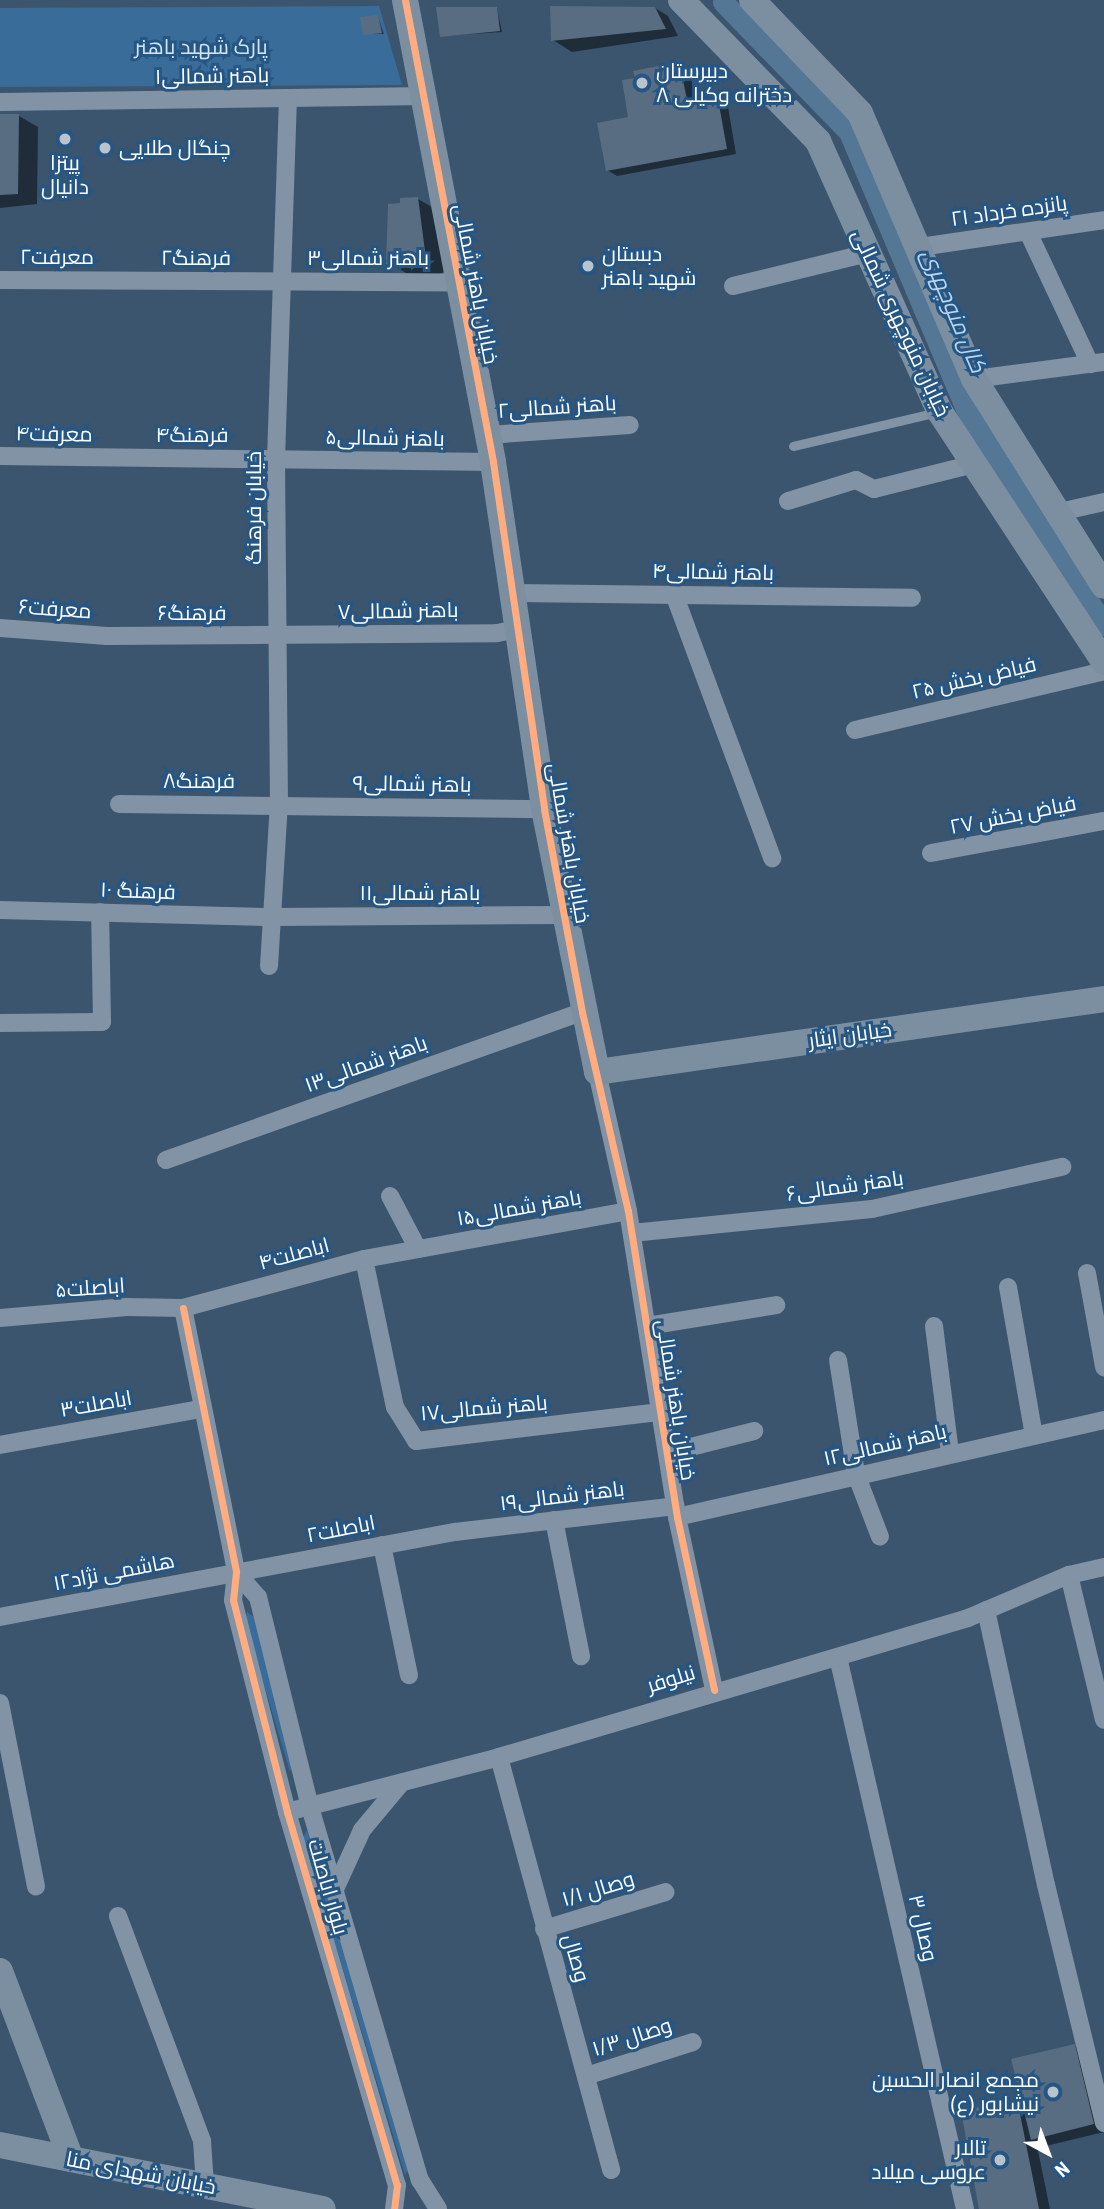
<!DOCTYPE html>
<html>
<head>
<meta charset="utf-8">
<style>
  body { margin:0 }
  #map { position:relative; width:1104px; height:2209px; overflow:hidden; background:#3b556e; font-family:"Roboto Condensed",Cairo,sans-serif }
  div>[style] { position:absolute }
  .green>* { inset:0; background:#3a6c99 }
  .shadow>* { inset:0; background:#0007 }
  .canal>* { height:21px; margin:-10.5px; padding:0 10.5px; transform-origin:10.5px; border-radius:10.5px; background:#557796 }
  .building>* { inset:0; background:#586d81 }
  .lane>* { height:9px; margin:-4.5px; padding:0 4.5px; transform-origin:4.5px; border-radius:4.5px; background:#8193a4 }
  .street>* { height:18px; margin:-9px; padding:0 9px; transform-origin:9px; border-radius:9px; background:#8193a4 }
  .secondary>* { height:26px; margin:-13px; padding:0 13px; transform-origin:13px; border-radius:13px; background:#7c8fa1 }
  .cycleway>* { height:7px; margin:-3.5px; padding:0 3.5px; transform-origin:3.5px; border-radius:3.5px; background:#ffac80 }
  .dots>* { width:19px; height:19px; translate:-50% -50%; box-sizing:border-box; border:4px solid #255684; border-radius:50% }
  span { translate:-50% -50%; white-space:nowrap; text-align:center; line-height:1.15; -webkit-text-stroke:6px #255684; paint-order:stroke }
  .park-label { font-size:21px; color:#d2e5f6 }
  .poi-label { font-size:21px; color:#fff }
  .left { translate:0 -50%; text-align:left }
  .right { translate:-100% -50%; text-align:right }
  .street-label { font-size:21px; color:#fff }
  .water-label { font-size:23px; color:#bad6ef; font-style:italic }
  .north { position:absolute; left:1013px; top:2118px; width:70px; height:70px; -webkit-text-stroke:5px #255684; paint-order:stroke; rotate:139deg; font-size:19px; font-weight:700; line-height:28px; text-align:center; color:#fff }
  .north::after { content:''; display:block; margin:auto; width:24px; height:32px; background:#fff; clip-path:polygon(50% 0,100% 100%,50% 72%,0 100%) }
</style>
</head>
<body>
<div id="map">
  <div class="green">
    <i style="clip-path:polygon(379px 6px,402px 85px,0 87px,0 8px)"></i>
    <i style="clip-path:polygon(247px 1612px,254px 1617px,293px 1764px,290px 1772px,245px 1621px)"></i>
    <i style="clip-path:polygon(307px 1830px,409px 2169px,405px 2175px,303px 1837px)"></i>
  </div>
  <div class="shadow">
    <i style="clip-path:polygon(655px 8px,668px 16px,678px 36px,572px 52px,553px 40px)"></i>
    <i style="clip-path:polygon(497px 9px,502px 32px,441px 36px)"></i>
    <i style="clip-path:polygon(378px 17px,384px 34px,365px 33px)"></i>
    <i style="clip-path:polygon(668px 66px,691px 77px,696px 105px,718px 101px,728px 107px,736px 154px,617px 176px,607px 170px,630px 118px,637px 79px)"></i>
    <i style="clip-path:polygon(0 116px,19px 116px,38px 127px,37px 204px,0 208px)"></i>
    <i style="clip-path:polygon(418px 199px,437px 210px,445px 271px,440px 274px,408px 274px,388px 263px)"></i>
    <i style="clip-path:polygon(1074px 2045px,1087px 2053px,1104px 2132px,1046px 2146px,1036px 2141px,1050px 2209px,981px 2209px,1017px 2101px,1024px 2105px)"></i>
  </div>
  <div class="canal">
    <i style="left:723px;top:2px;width:181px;rotate:45.9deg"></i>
    <i style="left:849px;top:132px;width:306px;rotate:67.1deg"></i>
    <i style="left:968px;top:414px;width:251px;rotate:57.2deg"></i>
  </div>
  <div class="building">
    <i style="clip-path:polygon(550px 6px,655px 7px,666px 29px,551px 41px)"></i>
    <i style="clip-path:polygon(436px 7px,497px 7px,500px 31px,440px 37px)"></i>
    <i style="clip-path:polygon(378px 15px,382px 33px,363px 35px,360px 17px)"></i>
    <i style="clip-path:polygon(669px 64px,670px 72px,681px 70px,688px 105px,718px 99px,727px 149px,606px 171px,597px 123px,628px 117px,622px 80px,635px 78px,633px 71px)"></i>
    <i style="clip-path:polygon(0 114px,19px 114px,18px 194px,0 195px)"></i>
    <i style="clip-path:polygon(418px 197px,426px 259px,420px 264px,386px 264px,388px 204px,400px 203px,400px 198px)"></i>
    <i style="clip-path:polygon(1075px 2044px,1094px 2124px,1031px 2140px,1011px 2059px)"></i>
    <i style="clip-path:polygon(1017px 2099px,1039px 2209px,979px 2209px,961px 2111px)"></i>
  </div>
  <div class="lane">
    <i style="left:793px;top:446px;width:149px;rotate:-13.2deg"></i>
  </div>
  <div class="street">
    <i style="left:0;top:102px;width:425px;rotate:-0.8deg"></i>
    <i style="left:1028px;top:232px;width:146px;rotate:64.8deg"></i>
    <i style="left:920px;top:247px;width:186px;rotate:-8.3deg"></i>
    <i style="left:0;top:280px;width:456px;rotate:0.3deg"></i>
    <i style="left:733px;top:286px;width:139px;rotate:-13.7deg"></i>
    <i style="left:974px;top:379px;width:131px;rotate:-7.5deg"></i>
    <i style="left:488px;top:435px;width:142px;rotate:-4deg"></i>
    <i style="left:0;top:456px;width:493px;rotate:0.7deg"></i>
    <i style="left:788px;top:501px;width:71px;rotate:-17.2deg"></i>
    <i style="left:856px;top:480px;width:20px;rotate:27deg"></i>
    <i style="left:874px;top:489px;width:103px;rotate:-14deg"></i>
    <i style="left:1055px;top:513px;width:50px;rotate:-12.7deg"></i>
    <i style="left:514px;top:593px;width:398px;rotate:0.7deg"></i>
    <i style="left:674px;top:594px;width:282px;rotate:69.6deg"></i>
    <i style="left:0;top:628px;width:107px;rotate:4.3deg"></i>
    <i style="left:107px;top:636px;width:390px;rotate:-0.4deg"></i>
    <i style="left:497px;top:633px;width:21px;rotate:-11deg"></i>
    <i style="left:855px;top:730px;width:256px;rotate:-13.3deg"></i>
    <i style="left:119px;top:804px;width:425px;rotate:0.7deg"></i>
    <i style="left:931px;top:853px;width:176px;rotate:-10.5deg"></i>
    <i style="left:0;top:910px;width:275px;rotate:1.5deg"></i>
    <i style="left:275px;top:917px;width:289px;rotate:-0.4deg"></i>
    <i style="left:269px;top:966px;width:162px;rotate:-86.5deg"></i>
    <i style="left:279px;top:804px;width:345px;rotate:-90.5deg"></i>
    <i style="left:276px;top:459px;width:361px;rotate:-88.1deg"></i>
    <i style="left:0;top:1023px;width:102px;rotate:-0.6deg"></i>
    <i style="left:102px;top:1022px;width:110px;rotate:-91deg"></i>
    <i style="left:597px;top:1072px;width:142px;rotate:77.4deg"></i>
    <i style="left:628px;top:1211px;width:310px;rotate:80.9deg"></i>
    <i style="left:677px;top:1517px;width:177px;rotate:77.9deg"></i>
    <i style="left:166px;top:1160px;width:442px;rotate:-19.6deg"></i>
    <i style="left:390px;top:1196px;width:60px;rotate:62.2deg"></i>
    <i style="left:632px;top:1233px;width:241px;rotate:-5.7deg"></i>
    <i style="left:872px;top:1209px;width:195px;rotate:-12.5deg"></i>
    <i style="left:364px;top:1259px;width:151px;rotate:78.2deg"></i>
    <i style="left:395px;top:1407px;width:40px;rotate:58deg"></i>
    <i style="left:416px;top:1441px;width:246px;rotate:-6.8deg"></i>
    <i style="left:1087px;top:1273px;width:96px;rotate:79.7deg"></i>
    <i style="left:1008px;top:1287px;width:151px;rotate:80.1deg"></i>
    <i style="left:183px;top:1308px;width:269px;rotate:78.6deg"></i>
    <i style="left:236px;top:1572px;width:28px;rotate:96deg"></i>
    <i style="left:233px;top:1600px;width:219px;rotate:75.7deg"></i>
    <i style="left:287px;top:1812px;width:389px;rotate:73.6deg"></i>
    <i style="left:397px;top:2185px;width:24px;rotate:97deg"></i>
    <i style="left:0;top:1318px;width:127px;rotate:-5deg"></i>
    <i style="left:127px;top:1307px;width:56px;rotate:1deg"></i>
    <i style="left:183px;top:1308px;width:188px;rotate:-15.1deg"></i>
    <i style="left:364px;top:1259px;width:268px;rotate:-10.3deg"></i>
    <i style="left:647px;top:1326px;width:131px;rotate:-9.2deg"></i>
    <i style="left:934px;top:1326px;width:128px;rotate:82.8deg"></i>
    <i style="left:838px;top:1360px;width:115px;rotate:81deg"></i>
    <i style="left:856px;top:1474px;width:67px;rotate:69.1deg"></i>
    <i style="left:0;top:1445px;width:203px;rotate:-10.2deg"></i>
    <i style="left:667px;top:1453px;width:90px;rotate:-14.2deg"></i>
    <i style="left:677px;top:1517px;width:438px;rotate:-12.8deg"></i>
    <i style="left:554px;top:1520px;width:139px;rotate:78.8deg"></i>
    <i style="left:382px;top:1545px;width:133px;rotate:78.3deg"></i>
    <i style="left:236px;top:1572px;width:33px;rotate:49deg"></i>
    <i style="left:258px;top:1597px;width:216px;rotate:76.1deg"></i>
    <i style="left:310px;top:1807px;width:389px;rotate:73.6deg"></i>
    <i style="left:420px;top:2180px;width:34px;rotate:58deg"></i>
    <i style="left:1069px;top:1575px;width:149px;rotate:76.4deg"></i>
    <i style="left:986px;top:1610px;width:281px;rotate:77.7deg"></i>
    <i style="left:1046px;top:1885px;width:245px;rotate:76.3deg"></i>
    <i style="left:0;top:1617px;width:463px;rotate:-10.6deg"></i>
    <i style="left:455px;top:1532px;width:222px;rotate:-6.7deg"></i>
    <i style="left:838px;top:1657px;width:566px;rotate:77.04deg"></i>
    <i style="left:0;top:1703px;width:187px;rotate:78.9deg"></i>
    <i style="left:499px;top:1757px;width:428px;rotate:74.8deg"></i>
    <i style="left:287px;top:1812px;width:219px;rotate:-14.5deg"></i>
    <i style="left:499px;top:1757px;width:489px;rotate:-16.5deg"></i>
    <i style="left:968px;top:1618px;width:110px;rotate:-23.1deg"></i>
    <i style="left:1069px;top:1575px;width:36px;rotate:-13deg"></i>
    <i style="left:335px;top:1889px;width:65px;rotate:-65.4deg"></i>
    <i style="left:362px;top:1830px;width:62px;rotate:-50.2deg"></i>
    <i style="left:118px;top:1916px;width:240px;rotate:69.5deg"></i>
    <i style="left:202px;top:2141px;width:44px;rotate:86.1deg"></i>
    <i style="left:544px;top:1929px;width:127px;rotate:-16.9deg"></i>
    <i style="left:586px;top:2076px;width:112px;rotate:-17.6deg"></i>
  </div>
  <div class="secondary">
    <i style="left:405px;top:0;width:470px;rotate:79.2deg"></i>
    <i style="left:493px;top:462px;width:351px;rotate:81.6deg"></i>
    <i style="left:544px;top:809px;width:268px;rotate:78.6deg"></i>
    <i style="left:597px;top:1072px;width:512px;rotate:-8.19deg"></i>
    <i style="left:681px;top:0;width:197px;rotate:45.8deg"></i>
    <i style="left:818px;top:141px;width:297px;rotate:65.8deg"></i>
    <i style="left:940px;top:412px;width:299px;rotate:56.7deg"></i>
    <i style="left:752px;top:0;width:156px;rotate:46.3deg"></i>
    <i style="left:860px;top:113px;width:289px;rotate:66.8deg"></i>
    <i style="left:974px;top:379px;width:244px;rotate:57.9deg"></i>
    <i style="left:0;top:1971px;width:201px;rotate:69.3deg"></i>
    <i style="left:0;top:2145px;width:329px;rotate:11.2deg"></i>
  </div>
  <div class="cycleway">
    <i style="left:405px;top:0;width:470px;rotate:79.2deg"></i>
    <i style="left:493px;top:462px;width:351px;rotate:81.6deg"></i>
    <i style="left:544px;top:809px;width:207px;rotate:79.4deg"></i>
    <i style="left:582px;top:1012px;width:204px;rotate:77deg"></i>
    <i style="left:628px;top:1211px;width:310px;rotate:80.9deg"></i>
    <i style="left:677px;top:1517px;width:177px;rotate:77.9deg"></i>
    <i style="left:183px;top:1308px;width:269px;rotate:78.6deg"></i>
    <i style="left:236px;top:1572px;width:28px;rotate:96deg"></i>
    <i style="left:233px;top:1600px;width:219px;rotate:75.7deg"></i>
    <i style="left:287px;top:1812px;width:389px;rotate:73.6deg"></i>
    <i style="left:397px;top:2185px;width:24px;rotate:97deg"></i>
  </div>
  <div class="dots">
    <i style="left:642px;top:83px;background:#bac4cc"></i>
    <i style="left:65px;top:139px;background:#bac4cc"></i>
    <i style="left:105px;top:148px;background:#bac4cc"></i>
    <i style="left:588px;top:266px;background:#bac4cc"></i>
    <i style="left:1053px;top:2092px;background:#bac4cc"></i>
    <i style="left:1000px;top:2160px;background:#bac4cc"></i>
  </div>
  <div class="park-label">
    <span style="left:201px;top:47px">پارک شهید باهنر</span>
  </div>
  <div class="poi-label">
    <span class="left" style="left:656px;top:83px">دبیرستان<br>دخترانه وکیلی ۸</span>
    <span class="left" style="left:119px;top:148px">چنگال طلایی</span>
    <span style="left:65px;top:175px">پیتزا<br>دانیال</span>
    <span class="left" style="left:602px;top:266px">دبستان<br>شهید باهنر</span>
    <span class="right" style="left:1039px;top:2092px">مجمع انصار الحسین<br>(ع) نیشابور</span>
    <span class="right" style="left:986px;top:2160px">تالار<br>عروسی میلاد</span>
  </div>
  <div class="street-label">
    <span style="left:212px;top:76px;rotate:-1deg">باهنر شمالی۱</span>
    <span style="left:1009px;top:211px;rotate:-8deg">پانزده خرداد ۲۱</span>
    <span style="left:57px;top:257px">معرفت۲</span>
    <span style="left:196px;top:258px">فرهنگ۲</span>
    <span style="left:368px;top:258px">باهنر شمالی۳</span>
    <span style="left:476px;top:284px;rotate:79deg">خیابان باهنر شمالی</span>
    <span style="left:901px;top:323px;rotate:65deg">خیابان منوچهری شمالی</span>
    <span style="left:557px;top:407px;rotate:-4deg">باهنر شمالی۲</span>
    <span style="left:54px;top:434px;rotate:1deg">معرفت۴</span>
    <span style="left:192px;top:435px">فرهنگ۴</span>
    <span style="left:385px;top:438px;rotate:1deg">باهنر شمالی۵</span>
    <span style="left:254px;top:508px;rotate:-90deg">خیابان فرهنگ</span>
    <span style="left:713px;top:572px;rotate:1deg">باهنر شمالی۴</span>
    <span style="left:55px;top:609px;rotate:4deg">معرفت۶</span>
    <span style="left:398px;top:611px;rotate:-1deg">باهنر شمالی۷</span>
    <span style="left:192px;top:613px">فرهنگ۶</span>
    <span style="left:974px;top:678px;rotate:-13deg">فیاض بخش ۲۵</span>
    <span style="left:199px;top:781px">فرهنگ۸</span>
    <span style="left:412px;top:784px;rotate:1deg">باهنر شمالی۹</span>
    <span style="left:1013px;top:815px;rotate:-11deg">فیاض بخش ۲۷</span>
    <span style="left:569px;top:843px;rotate:80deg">خیابان باهنر شمالی</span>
    <span style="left:138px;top:891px;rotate:2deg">فرهنگ ۱۰</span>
    <span style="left:420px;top:893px">باهنر شمالی۱۱</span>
    <span style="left:850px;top:1035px;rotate:-8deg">خیابان ایثار</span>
    <span style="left:366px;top:1064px;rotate:-20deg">باهنر شمالی۱۳</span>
    <span style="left:845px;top:1186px;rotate:-8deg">باهنر شمالی۶</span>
    <span style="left:519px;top:1208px;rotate:-10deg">باهنر شمالی۱۵</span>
    <span style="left:294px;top:1254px;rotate:-15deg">اباصلت۴</span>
    <span style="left:90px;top:1288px;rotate:-4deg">اباصلت۵</span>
    <span style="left:676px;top:1400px;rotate:81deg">خیابان باهنر شمالی</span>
    <span style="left:96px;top:1404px;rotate:-10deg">اباصلت۳</span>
    <span style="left:484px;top:1408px;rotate:-5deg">باهنر شمالی۱۷</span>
    <span style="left:885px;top:1445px;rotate:-13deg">باهنر شمالی۱۲</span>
    <span style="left:562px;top:1496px;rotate:-7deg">باهنر شمالی۱۹</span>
    <span style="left:341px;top:1529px;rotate:-11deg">اباصلت۲</span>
    <span style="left:114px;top:1572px;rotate:-11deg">هاشمی نژاد۱۲</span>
    <span style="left:671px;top:1679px;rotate:-17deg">نیلوفر</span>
    <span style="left:328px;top:1887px;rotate:74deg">بلوار اباصلت</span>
    <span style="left:598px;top:1889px;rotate:-17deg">وصال ۱/۱</span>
    <span style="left:923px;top:1928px;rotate:77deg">وصال ۳</span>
    <span style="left:576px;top:1958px;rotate:74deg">وصال</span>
    <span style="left:632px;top:2037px;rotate:-18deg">وصال ۱/۳</span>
    <span style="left:141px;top:2173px;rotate:11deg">خیابان شهدای منا</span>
  </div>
  <div class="water-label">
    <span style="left:953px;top:311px;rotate:67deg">کال منوچهری</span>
  </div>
  <div class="north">N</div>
</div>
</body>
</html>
